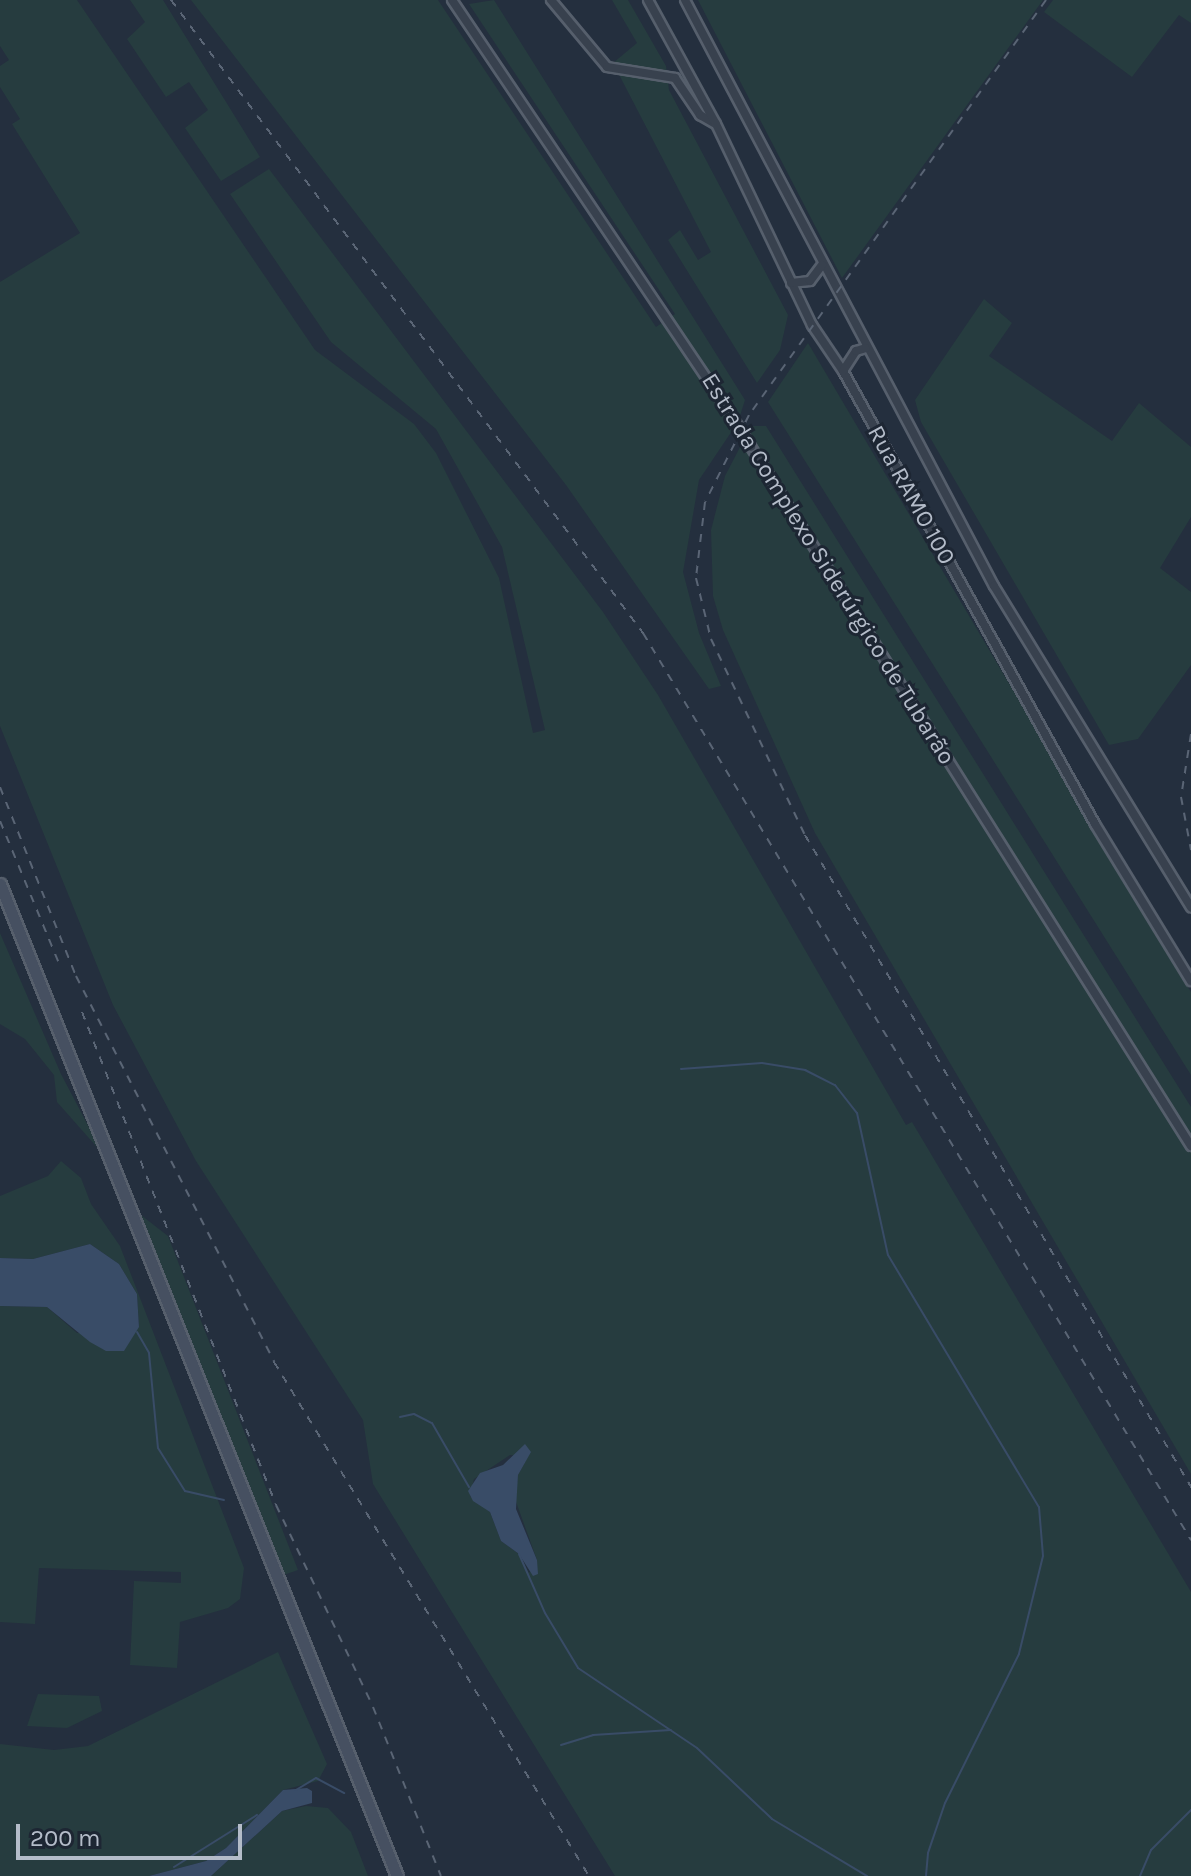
<!DOCTYPE html>
<html>
<head>
<meta charset="utf-8">
<style>
  body { margin:0 }
  #map { position:relative; width:1191px; height:1876px; overflow:hidden; background:#242f3e; font-family:Karla,sans-serif }
  div>[style] { position:absolute }
  .green>* { inset:0; background:#263c3f }
  .water>* { inset:0; background:#394c67 }
  .stream>* { height:2px; margin:-1px; padding:0 1px; transform-origin:1px; border-radius:1px; background:#394c67 }
  .roads { filter:drop-shadow(2px 0 #565f6c) drop-shadow(-2px 0 #565f6c) drop-shadow(0 2px #565f6c) drop-shadow(0 -2px #565f6c) }
  .street>* { height:8px; margin:-4px; padding:0 4px; transform-origin:4px; border-radius:4px; background:#38414e }
  .secondary>* { height:11px; margin:-5.5px; padding:0 5.5px; transform-origin:5.5px; border-radius:5.5px; background:#465061 }
  .rail>* { height:2px; margin-top:-1px; transform-origin:0; background:repeating-linear-gradient(90deg,#5a6575 0 8px,transparent 0 16px) }
  .bridges { filter:drop-shadow(2px 0 #565f6c) drop-shadow(-2px 0 #565f6c) drop-shadow(0 2px #565f6c) drop-shadow(0 -2px #565f6c) }
  .street-bridge>* { height:8px; margin:-4px; padding:0 4px; transform-origin:4px; border-radius:4px; background:#38414e }
  span { translate:-50% -50%; white-space:nowrap; text-align:center; line-height:1.15; -webkit-text-stroke:6px #1d2633; paint-order:stroke }
  .street-label { font-size:24px; color:#b4bcc9 }
  .scale { position:absolute; left:16px; top:1824px; width:226px; height:36px; box-sizing:border-box; border:4px solid #b4bcc9; border-top:0; padding-left:10px; font-size:24px; line-height:28px; white-space:nowrap; color:#b4bcc9; -webkit-text-stroke:6px #1d2633; paint-order:stroke }
</style>
</head>
<body>
<div id="map">
  <div class="green">
    <i style="clip-path:polygon(evenodd,0 0,77px 0,315px 350px,414px 424px,436px 453px,499px 578px,533px 733px,545px 730px,502px 547px,436px 429px,331px 342px,230px 194px,269px 169px,603px 612px,658px 695px,906px 1125px,912px 1122px,1191px 1592px,1191px 1876px,615px 1876px,373px 1484px,363px 1420px,196px 1161px,113px 1005px,0 726px,0 282px,80px 233px,12px 124px,20px 119px,0 87px,0 66px,9px 60px,0 46px,0 0,510px 1455px,528px 1456px,518px 1475px,515px 1499px,537px 1560px,529px 1573px,519px 1554px,501px 1541px,490px 1512px,470px 1496px,474px 1479px,510px 1455px)"></i>
    <i style="clip-path:polygon(130px 0,163px 0,260px 157px,221px 181px,185px 128px,208px 110px,189px 82px,166px 97px,127px 39px,145px 22px)"></i>
    <i style="clip-path:polygon(191px 0,438px 0,656px 327px,675px 314px,469px 4px,494px 0,745px 400px,738px 422px,699px 480px,683px 572px,699px 633px,721px 686px,709px 689px,566px 485px)"></i>
    <i style="clip-path:polygon(612px 0,628px 0,666px 66px,669px 90px,788px 315px,780px 350px,757px 383px,668px 240px,680px 230px,698px 260px,711px 252px,613px 63px,637px 43px)"></i>
    <i style="clip-path:polygon(698px 0,1043px 0,842px 278px)"></i>
    <i style="clip-path:polygon(1053px 0,1191px 0,1191px 23px,1179px 15px,1132px 77px,1044px 12px)"></i>
    <i style="clip-path:polygon(984px 299px,1012px 323px,989px 356px,1112px 441px,1139px 403px,1191px 447px,1191px 517px,1160px 568px,1191px 592px,1191px 665px,1138px 739px,1109px 745px,921px 422px,915px 400px)"></i>
    <i style="clip-path:polygon(808px 343px,1191px 992px,1191px 1075px,768px 402px)"></i>
    <i style="clip-path:polygon(751px 426px,766px 426px,1191px 1107px,1191px 1474px,815px 833px,723px 630px,713px 596px,711px 530px,725px 476px)"></i>
    <i style="clip-path:polygon(0 933px,61px 1074px,103px 1154px,57px 1102px,54px 1075px,25px 1039px,0 1024px)"></i>
    <i style="clip-path:polygon(61px 1161px,81px 1178px,91px 1204px,120px 1246px,244px 1568px,240px 1599px,228px 1608px,180px 1622px,177px 1668px,130px 1665px,134px 1581px,181px 1583px,181px 1572px,39px 1568px,35px 1624px,0 1622px,0 1306px,47px 1307px,77px 1333px,139px 1327px,137px 1294px,119px 1264px,90px 1244px,33px 1259px,0 1258px,0 1196px,48px 1176px)"></i>
    <i style="clip-path:polygon(141px 1215px,168px 1236px,298px 1570px,278px 1577px)"></i>
    <i style="clip-path:polygon(278px 1652px,327px 1764px,318px 1781px,283px 1790px,226px 1848px,206px 1861px,149px 1876px,0 1876px,0 1744px,54px 1750px,88px 1746px)"></i>
    <i style="clip-path:polygon(38px 1694px,99px 1696px,102px 1711px,67px 1728px,27px 1726px)"></i>
    <i style="clip-path:polygon(306px 1806px,328px 1808px,351px 1832px,368px 1876px,211px 1876px,282px 1811px)"></i>
  </div>
  <div class="water">
    <i style="clip-path:polygon(90px 1244px,119px 1264px,137px 1294px,139px 1327px,124px 1351px,106px 1351px,90px 1342px,47px 1307px,0 1306px,0 1258px,33px 1259px)"></i>
    <i style="clip-path:polygon(525px 1444px,531px 1452px,518px 1475px,516px 1509px,537px 1560px,538px 1574px,533px 1576px,519px 1554px,501px 1541px,490px 1512px,473px 1501px,468px 1491px,480px 1473px,503px 1465px)"></i>
    <i style="clip-path:polygon(307px 1788px,312px 1791px,312px 1803px,282px 1811px,211px 1876px,149px 1876px,206px 1861px,226px 1848px,283px 1790px)"></i>
  </div>
  <div class="stream">
    <i style="left:681px;top:1069px;width:81px;rotate:-4.2deg"></i>
    <i style="left:762px;top:1063px;width:44px;rotate:9.2deg"></i>
    <i style="left:805px;top:1070px;width:34px;rotate:27deg"></i>
    <i style="left:835px;top:1085px;width:36px;rotate:52deg"></i>
    <i style="left:857px;top:1113px;width:145px;rotate:77.7deg"></i>
    <i style="left:888px;top:1255px;width:294px;rotate:59.1deg"></i>
    <i style="left:1039px;top:1507px;width:49px;rotate:85.3deg"></i>
    <i style="left:1043px;top:1556px;width:101px;rotate:103.8deg"></i>
    <i style="left:1019px;top:1654px;width:166px;rotate:116.4deg"></i>
    <i style="left:945px;top:1803px;width:53px;rotate:108.8deg"></i>
    <i style="left:928px;top:1853px;width:23px;rotate:95deg"></i>
    <i style="left:137px;top:1332px;width:24px;rotate:60deg"></i>
    <i style="left:149px;top:1353px;width:95px;rotate:84.6deg"></i>
    <i style="left:158px;top:1448px;width:51px;rotate:57.9deg"></i>
    <i style="left:185px;top:1491px;width:40px;rotate:13deg"></i>
    <i style="left:400px;top:1417px;width:14px;rotate:-12deg"></i>
    <i style="left:414px;top:1414px;width:20px;rotate:27deg"></i>
    <i style="left:432px;top:1423px;width:74px;rotate:60deg"></i>
    <i style="left:519px;top:1554px;width:64px;rotate:66.2deg"></i>
    <i style="left:545px;top:1613px;width:64px;rotate:59deg"></i>
    <i style="left:578px;top:1668px;width:143px;rotate:33.9deg"></i>
    <i style="left:697px;top:1748px;width:103px;rotate:43.4deg"></i>
    <i style="left:772px;top:1819px;width:111px;rotate:31deg"></i>
    <i style="left:561px;top:1745px;width:34px;rotate:-17deg"></i>
    <i style="left:593px;top:1735px;width:78px;rotate:-3.7deg"></i>
    <i style="left:296px;top:1790px;width:23px;rotate:-31deg"></i>
    <i style="left:316px;top:1778px;width:32px;rotate:28deg"></i>
    <i style="left:174px;top:1867px;width:98px;rotate:-32.1deg"></i>
    <i style="left:1140px;top:1876px;width:28px;rotate:-67deg"></i>
    <i style="left:1151px;top:1850px;width:57px;rotate:-45deg"></i>
  </div>
  <div class="roads">
    <div class="street">
      <i style="left:452px;top:0;width:501px;rotate:56.06deg"></i>
      <i style="left:551px;top:0;width:87px;rotate:50.1deg"></i>
      <i style="left:607px;top:67px;width:69px;rotate:9.2deg"></i>
      <i style="left:675px;top:78px;width:45px;rotate:56deg"></i>
      <i style="left:700px;top:115px;width:16px;rotate:30deg"></i>
      <i style="left:648px;top:0;width:141px;rotate:61.3deg"></i>
      <i style="left:716px;top:124px;width:223px;rotate:64.5deg"></i>
      <i style="left:812px;top:325px;width:55px;rotate:56deg"></i>
      <i style="left:843px;top:371px;width:518px;rotate:60.91deg"></i>
      <i style="left:1095px;top:824px;width:184px;rotate:58.6deg"></i>
      <i style="left:685px;top:0;width:662px;rotate:62.2deg"></i>
      <i style="left:994px;top:586px;width:377px;rotate:58.5deg"></i>
      <i style="left:791px;top:283px;width:19px;rotate:-6deg"></i>
      <i style="left:810px;top:281px;width:20px;rotate:-53deg"></i>
      <i style="left:843px;top:371px;width:24px;rotate:-57deg"></i>
      <i style="left:856px;top:351px;width:10px;rotate:-17deg"></i>
      <i style="left:751px;top:447px;width:826px;rotate:57.81deg"></i>
    </div>
    <div class="secondary">
      <i style="left:0;top:884px;width:1068px;rotate:68.19deg"></i>
    </div>
  </div>
  <div class="rail">
    <i style="left:171px;top:0;width:790px;rotate:53.29deg"></i>
    <i style="left:643px;top:633px;width:1060px;rotate:58.86deg"></i>
    <i style="left:1046px;top:0;width:510px;rotate:125.59deg"></i>
    <i style="left:749px;top:415px;width:97px;rotate:116.8deg"></i>
    <i style="left:705px;top:502px;width:77px;rotate:96.8deg"></i>
    <i style="left:696px;top:578px;width:63px;rotate:76.2deg"></i>
    <i style="left:711px;top:639px;width:217px;rotate:64.4deg"></i>
    <i style="left:805px;top:835px;width:758px;rotate:59.37deg"></i>
    <i style="left:1191px;top:734px;width:64px;rotate:99deg"></i>
    <i style="left:1181px;top:797px;width:54px;rotate:79.3deg"></i>
    <i style="left:0;top:787px;width:204px;rotate:68.1deg"></i>
    <i style="left:76px;top:976px;width:434px;rotate:62.8deg"></i>
    <i style="left:274px;top:1362px;width:603px;rotate:58.5deg"></i>
    <i style="left:0;top:821px;width:152px;rotate:67.5deg"></i>
    <i style="left:82px;top:1012px;width:530px;rotate:68.52deg"></i>
    <i style="left:276px;top:1505px;width:224px;rotate:64.3deg"></i>
    <i style="left:373px;top:1707px;width:182px;rotate:68.1deg"></i>
  </div>
  <div class="bridges">
    <div class="street-bridge">
      <i style="left:732px;top:416px;width:36px;rotate:58deg"></i>
    </div>
  </div>
  <div class="street-label">
    <span style="left:911px;top:495px;rotate:61deg">Rua RAMO 100</span>
    <span style="left:828px;top:569px;rotate:58deg">Estrada Complexo Siderúrgico de Tubarão</span>
  </div>
  <div class="scale">200 m</div>
</div>
</body>
</html>
